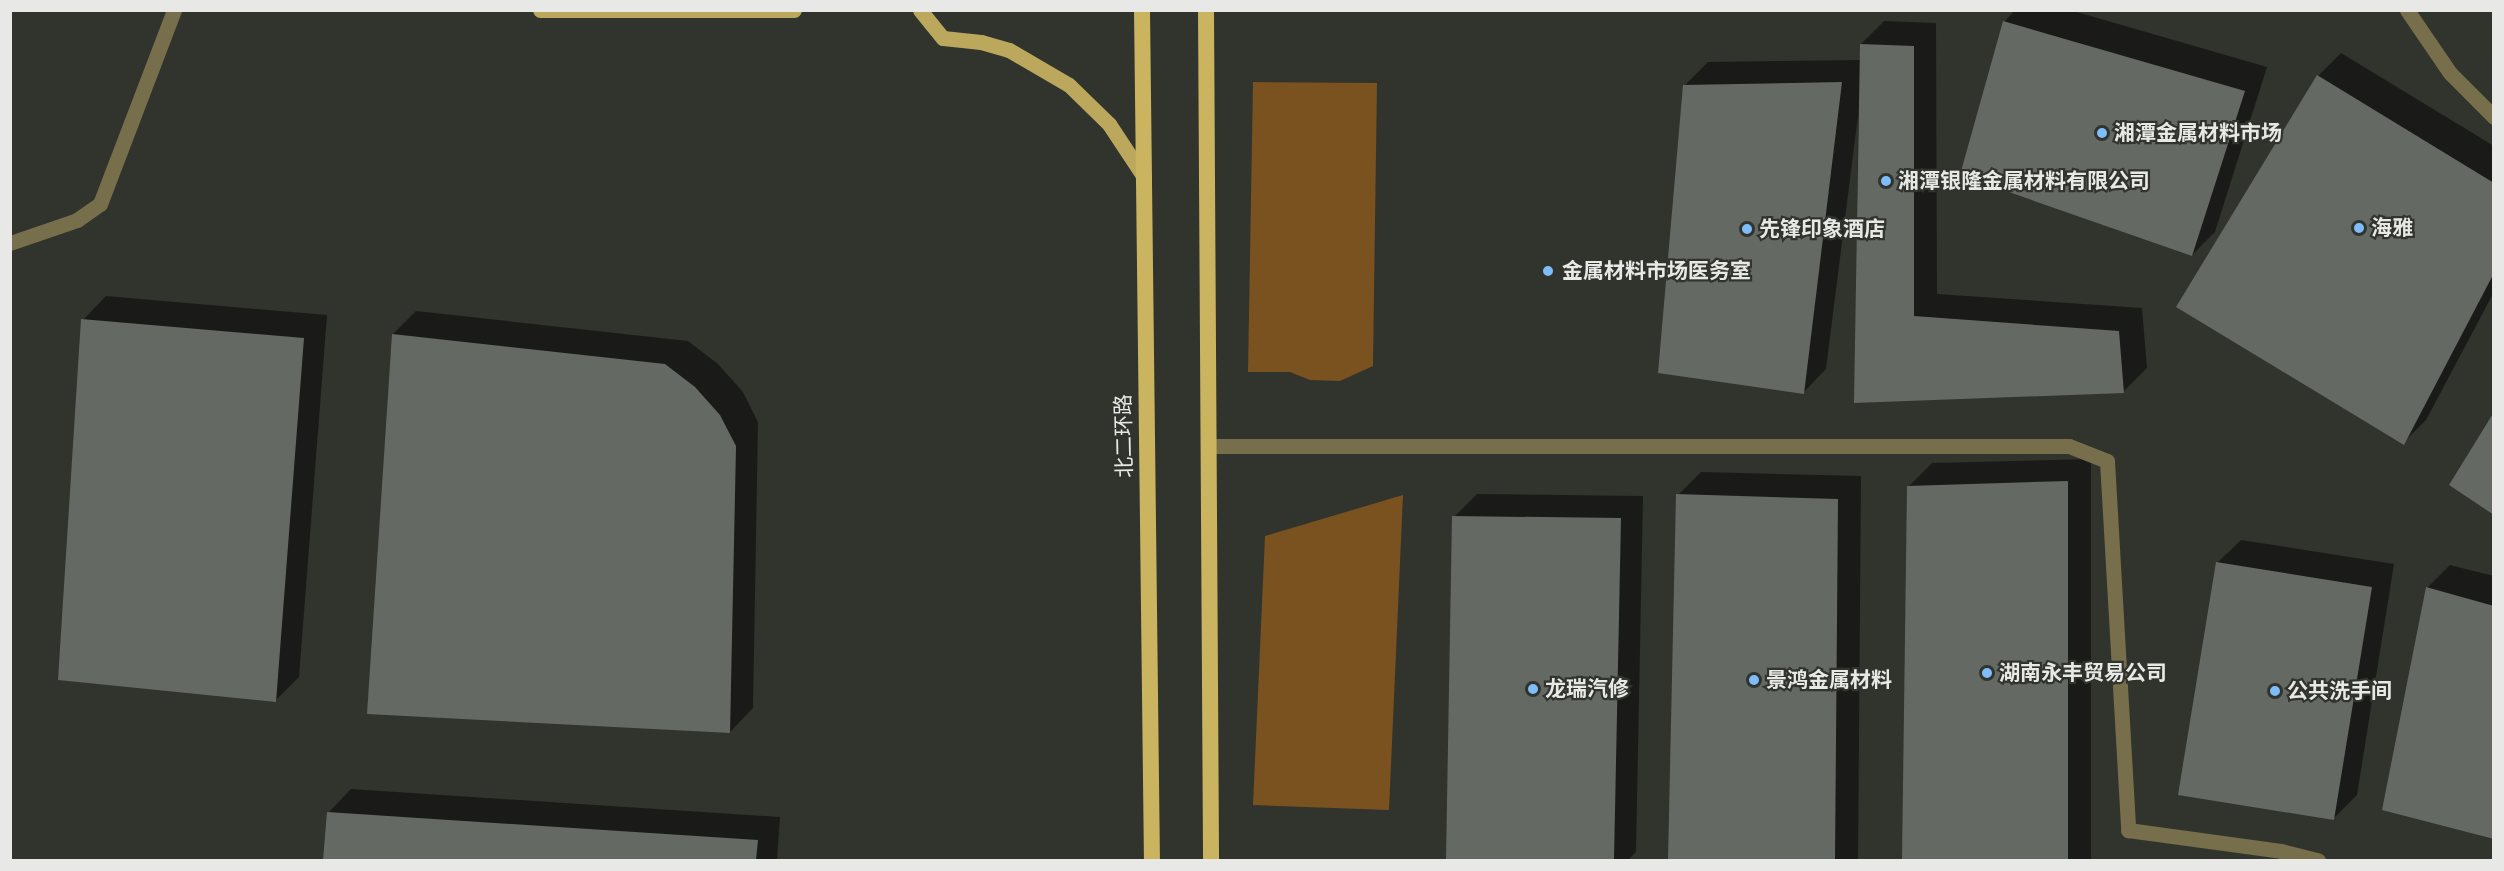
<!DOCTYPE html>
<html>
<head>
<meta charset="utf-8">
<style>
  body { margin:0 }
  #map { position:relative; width:2504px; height:871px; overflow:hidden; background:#31332d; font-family:Inter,"Noto Sans SC",sans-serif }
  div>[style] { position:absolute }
  .green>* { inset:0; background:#7a5220 }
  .shadow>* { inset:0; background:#0007 }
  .building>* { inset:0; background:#646964 }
  .minor>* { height:15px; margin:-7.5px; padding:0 7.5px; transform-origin:7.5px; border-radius:7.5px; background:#776e4b }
  .primary>* { height:15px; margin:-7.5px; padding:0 7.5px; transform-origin:7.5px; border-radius:7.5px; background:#bca85d }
  .trunk>* { height:16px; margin:-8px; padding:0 8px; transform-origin:8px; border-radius:8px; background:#cab460 }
  .dots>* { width:16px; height:16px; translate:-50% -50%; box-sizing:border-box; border:3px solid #31332d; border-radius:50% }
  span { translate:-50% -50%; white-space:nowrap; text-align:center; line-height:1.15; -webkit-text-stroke:4.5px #31332d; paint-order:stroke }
  .poi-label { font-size:21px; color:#e8e9e6; font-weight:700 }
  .left { translate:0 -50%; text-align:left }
  .street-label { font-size:21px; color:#e8e9e6 }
  .frame { position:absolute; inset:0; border:12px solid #e8e9e6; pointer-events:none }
</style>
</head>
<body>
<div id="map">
  <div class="green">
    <i style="clip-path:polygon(1253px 82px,1377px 83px,1373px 366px,1340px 381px,1310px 380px,1290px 372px,1248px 372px)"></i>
    <i style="clip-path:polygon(1403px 495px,1389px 810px,1253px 805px,1265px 536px)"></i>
  </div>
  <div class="shadow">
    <i style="clip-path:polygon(2015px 10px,2070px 10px,2267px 67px,2215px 232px,2192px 255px,1962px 174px,2005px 21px)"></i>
    <i style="clip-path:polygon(1884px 21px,1936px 23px,1937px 294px,2142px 308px,2147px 368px,2124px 391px,1856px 401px,1858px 116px,1826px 369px,1803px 393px,1684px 86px,1708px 62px,1861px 60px,1861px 44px)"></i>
    <i style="clip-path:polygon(2341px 53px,2494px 146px,2494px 292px,2426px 420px,2403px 443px,2318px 76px)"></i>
    <i style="clip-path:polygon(106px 296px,327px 315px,299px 677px,276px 700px,83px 320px)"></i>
    <i style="clip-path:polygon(416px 311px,688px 341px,718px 364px,743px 392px,758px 422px,753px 708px,730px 732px,393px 334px)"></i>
    <i style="clip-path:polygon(2091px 459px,2091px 860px,1904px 860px,1909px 486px,1932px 463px)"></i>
    <i style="clip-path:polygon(1701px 472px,1861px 476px,1858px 860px,1669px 860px,1678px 495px)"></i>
    <i style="clip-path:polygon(1477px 494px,1643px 496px,1636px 852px,1628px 860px,1447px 860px,1454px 517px)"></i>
    <i style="clip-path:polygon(2241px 540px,2394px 564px,2357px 795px,2334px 818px,2217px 563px)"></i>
    <i style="clip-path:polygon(2450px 565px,2494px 576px,2494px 838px,2427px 588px)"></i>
    <i style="clip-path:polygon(351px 789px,780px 817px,777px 860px,325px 860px,328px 813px)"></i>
  </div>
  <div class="building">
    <i style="clip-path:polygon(2003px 21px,2245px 91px,2192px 256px,1960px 175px)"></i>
    <i style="clip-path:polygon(1860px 44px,1914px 46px,1914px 316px,2119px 331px,2124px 393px,1854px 403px)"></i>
    <i style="clip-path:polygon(2317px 75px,2494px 183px,2494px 273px,2404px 445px,2176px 307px)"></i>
    <i style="clip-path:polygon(1842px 82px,1804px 394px,1658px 373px,1683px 85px)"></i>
    <i style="clip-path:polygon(81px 319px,304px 338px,276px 702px,58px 680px)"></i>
    <i style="clip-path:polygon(392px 334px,665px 364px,695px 387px,720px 415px,736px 446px,730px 733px,367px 714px)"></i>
    <i style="clip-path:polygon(2494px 412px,2494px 515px,2449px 485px)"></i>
    <i style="clip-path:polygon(2068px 481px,2068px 860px,1902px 860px,1907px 486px)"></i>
    <i style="clip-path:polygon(1676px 494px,1838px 499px,1835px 860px,1668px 860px)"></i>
    <i style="clip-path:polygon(1452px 516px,1621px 518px,1614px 860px,1446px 860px)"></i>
    <i style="clip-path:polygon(2216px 562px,2372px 587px,2334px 820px,2178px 795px)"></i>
    <i style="clip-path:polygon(2426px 587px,2494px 606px,2494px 839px,2382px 810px)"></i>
    <i style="clip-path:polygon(327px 812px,758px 840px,756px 860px,323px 860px)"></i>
  </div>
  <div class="minor">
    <i style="left:2407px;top:10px;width:76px;rotate:55.7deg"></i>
    <i style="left:2450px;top:73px;width:62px;rotate:45deg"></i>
    <i style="left:10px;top:243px;width:71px;rotate:-18.9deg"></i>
    <i style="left:77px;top:220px;width:28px;rotate:-35deg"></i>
    <i style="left:100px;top:204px;width:208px;rotate:-69.1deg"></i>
    <i style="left:1211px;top:446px;width:858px"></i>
    <i style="left:2069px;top:446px;width:41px;rotate:21.5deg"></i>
    <i style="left:2107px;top:461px;width:370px;rotate:86.7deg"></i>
    <i style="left:2128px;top:830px;width:154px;rotate:7.8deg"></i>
    <i style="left:2281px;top:851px;width:38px;rotate:14deg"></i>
  </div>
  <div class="primary">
    <i style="left:540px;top:10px;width:254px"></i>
    <i style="left:920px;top:10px;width:36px;rotate:51deg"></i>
    <i style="left:943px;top:38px;width:38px;rotate:6deg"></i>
    <i style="left:981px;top:42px;width:29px;rotate:16deg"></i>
    <i style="left:1009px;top:50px;width:69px;rotate:30.3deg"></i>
    <i style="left:1069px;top:85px;width:56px;rotate:44.3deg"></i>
    <i style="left:1109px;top:124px;width:64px;rotate:56.6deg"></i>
  </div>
  <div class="trunk">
    <i style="left:1142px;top:10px;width:850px;rotate:89.33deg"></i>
    <i style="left:1206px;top:10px;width:850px;rotate:89.66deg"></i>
  </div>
  <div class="dots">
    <i style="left:2102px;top:133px;background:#7fbdfa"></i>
    <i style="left:1886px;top:181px;background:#7fbdfa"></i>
    <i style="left:2359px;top:228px;background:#7fbdfa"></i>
    <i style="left:1747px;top:229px;background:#7fbdfa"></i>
    <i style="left:1548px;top:271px;background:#7fbdfa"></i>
    <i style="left:1987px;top:673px;background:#7fbdfa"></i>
    <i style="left:1754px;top:680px;background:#7fbdfa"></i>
    <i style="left:1533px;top:689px;background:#7fbdfa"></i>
    <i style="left:2275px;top:691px;background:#7fbdfa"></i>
  </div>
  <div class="poi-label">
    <span class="left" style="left:2114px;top:133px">湘潭金属材料市场</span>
    <span class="left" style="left:1898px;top:181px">湘潭银隆金属材料有限公司</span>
    <span class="left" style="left:2371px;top:228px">海雅</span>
    <span class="left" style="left:1759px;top:229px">先锋印象酒店</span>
    <span class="left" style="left:1562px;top:271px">金属材料市场医务室</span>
    <span class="left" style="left:1999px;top:673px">湖南永丰贸易公司</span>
    <span class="left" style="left:1766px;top:680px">景鸿金属材料</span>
    <span class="left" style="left:1545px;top:689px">龙瑞汽修</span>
    <span class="left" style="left:2287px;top:691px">公共洗手间</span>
  </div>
  <div class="street-label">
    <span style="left:1124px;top:436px;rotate:-91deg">北二环路</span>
  </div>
  <div class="frame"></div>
</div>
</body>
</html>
